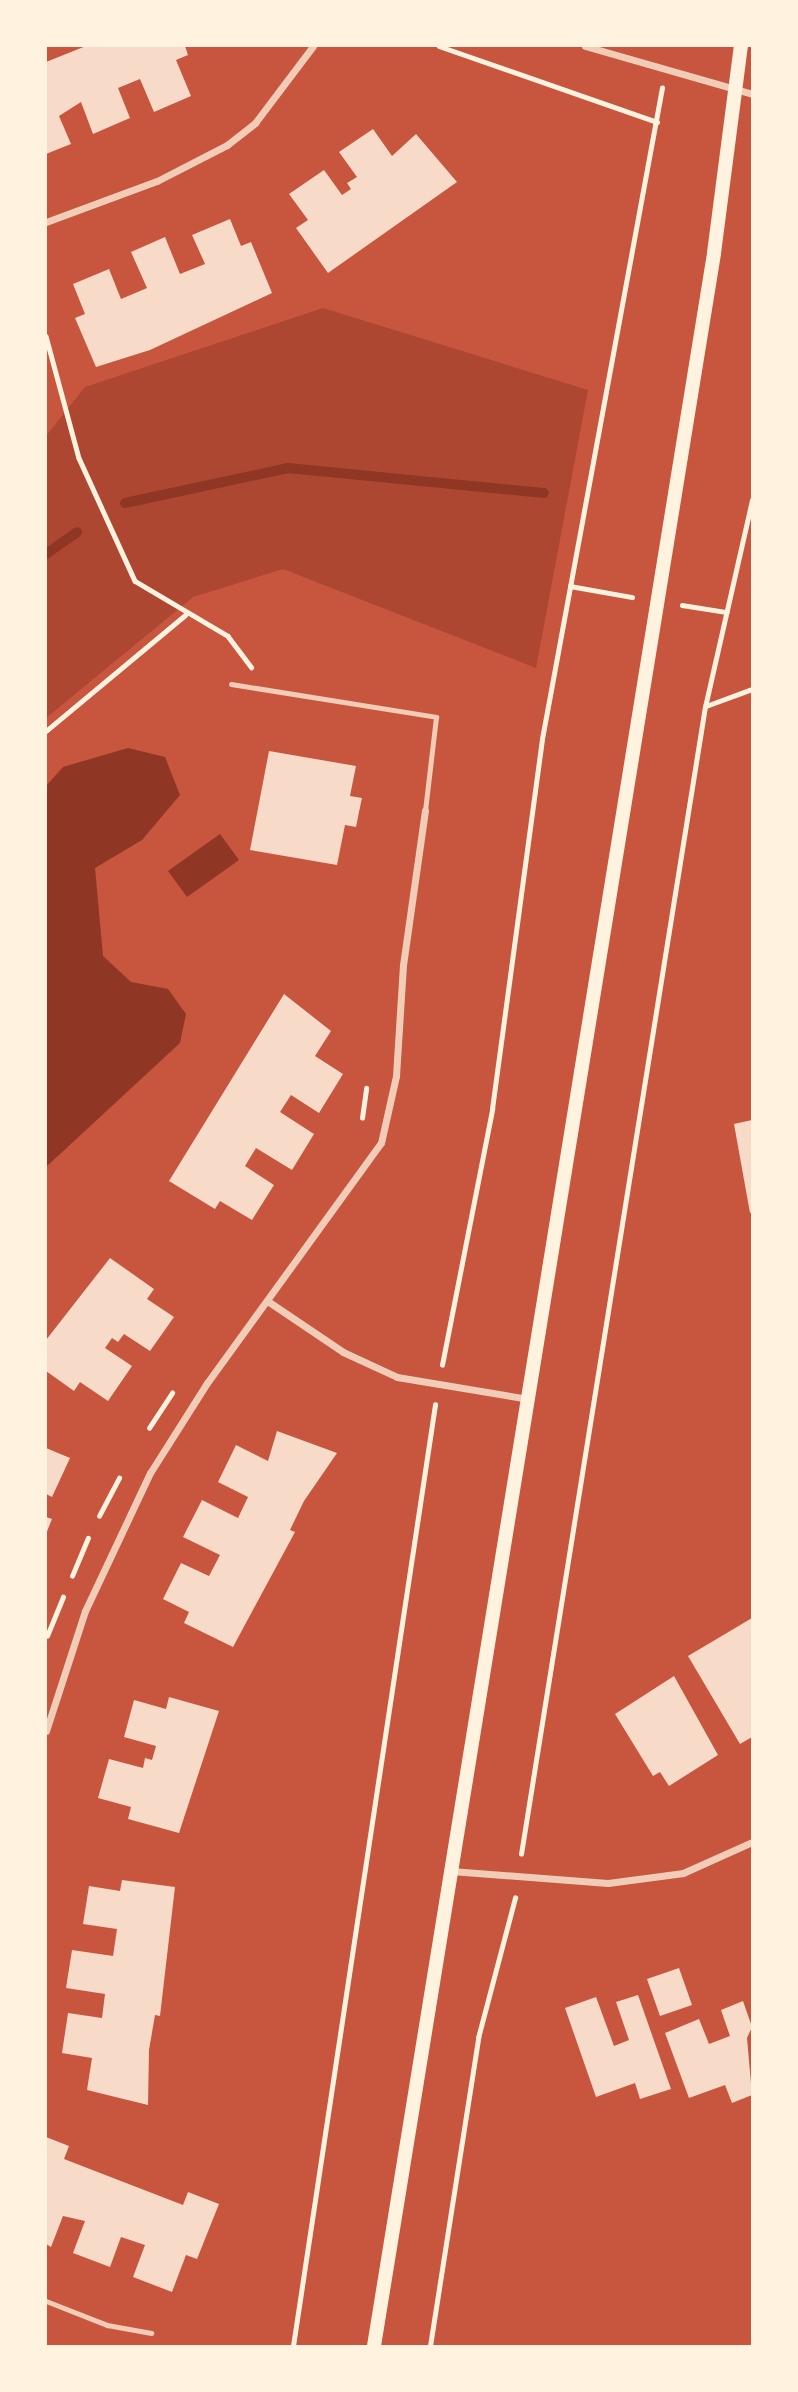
<!DOCTYPE html>
<html>
<head>
<meta charset="utf-8">
<style>
  body { margin:0 }
  #map { position:relative; width:798px; height:2392px; overflow:hidden; background:#c8553d; font-family:Merriweather,serif }
  div>[style] { position:absolute }
  .green>* { inset:0; background:#ae4732 }
  .water>* { inset:0; background:#8f3625 }
  .stream>* { height:10px; margin:-5px; padding:0 5px; transform-origin:5px; border-radius:5px; background:#8f3625 }
  .building>* { inset:0; background:#f7dbc8 }
  .path>* { height:4.5px; margin:-2.25px; padding:0 2.25px; transform-origin:2.25px; border-radius:2.25px; background:#fff3e0 }
  .service>* { height:5px; margin:-2.5px; padding:0 2.5px; transform-origin:2.5px; border-radius:2.5px; background:#f1ccb7 }
  .minor>* { height:7px; margin:-3.5px; padding:0 3.5px; transform-origin:3.5px; border-radius:3.5px; background:#f1ccb7 }
  .secondary>* { height:14px; margin:-7px; padding:0 7px; transform-origin:7px; border-radius:7px; background:#fff3e0 }
  span { translate:-50% -50%; white-space:nowrap; text-align:center; line-height:1.15; -webkit-text-stroke:6px #fff3e0; paint-order:stroke }
  .frame { position:absolute; inset:0; border:47px solid #fff3e0; pointer-events:none }
</style>
</head>
<body>
<div id="map">
  <div class="green">
    <i style="clip-path:polygon(323px 308px,588px 390px,536px 668px,283px 569px,193px 597px,46px 718px,46px 436px,85px 387px)"></i>
  </div>
  <div class="water">
    <i style="clip-path:polygon(128px 748px,165px 757px,180px 795px,142px 840px,95px 868px,103px 956px,131px 982px,168px 989px,186px 1014px,180px 1043px,46px 1167px,46px 786px,63px 767px)"></i>
    <i style="clip-path:polygon(220px 834px,239px 860px,187px 897px,168px 871px)"></i>
  </div>
  <div class="stream">
    <i style="left:125px;top:503px;width:167px;rotate:-12.1deg"></i>
    <i style="left:288px;top:468px;width:257px;rotate:5.6deg"></i>
    <i style="left:46px;top:554px;width:38px;rotate:-35deg"></i>
  </div>
  <div class="building">
    <i style="clip-path:polygon(86px 46px,185px 46px,188px 55px,176px 60px,191px 96px,154px 112px,140px 79px,118px 88px,130px 118px,93px 134px,81px 102px,59px 116px,71px 144px,46px 154px,46px 62px)"></i>
    <i style="clip-path:polygon(373px 129px,392px 156px,416px 134px,457px 182px,328px 273px,296px 228px,308px 220px,289px 194px,324px 170px,342px 195px,351px 189px,347px 183px,357px 177px,339px 152px)"></i>
    <i style="clip-path:polygon(230px 219px,241px 246px,251px 242px,272px 293px,150px 350px,96px 367px,75px 318px,85px 314px,73px 284px,109px 269px,121px 299px,147px 288px,131px 252px,165px 237px,180px 274px,205px 264px,192px 235px)"></i>
    <i style="clip-path:polygon(269px 751px,356px 766px,350px 796px,362px 798px,359px 812px,356px 827px,345px 825px,337px 865px,250px 850px)"></i>
    <i style="clip-path:polygon(284px 994px,331px 1031px,315px 1056px,343px 1074px,319px 1113px,291px 1095px,280px 1112px,314px 1134px,292px 1170px,256px 1148px,245px 1166px,274px 1185px,252px 1220px,220px 1201px,215px 1209px,169px 1181px)"></i>
    <i style="clip-path:polygon(752px 1120px,752px 1212px,750px 1213px,734px 1124px)"></i>
    <i style="clip-path:polygon(110px 1258px,154px 1289px,147px 1299px,174px 1317px,150px 1351px,124px 1334px,118px 1342px,112px 1338px,105px 1348px,132px 1366px,108px 1401px,80px 1382px,74px 1391px,46px 1371px,46px 1340px)"></i>
    <i style="clip-path:polygon(277px 1431px,337px 1453px,304px 1501px,290px 1530px,295px 1532px,233px 1647px,184px 1623px,189px 1612px,163px 1599px,181px 1563px,209px 1576px,220px 1555px,183px 1537px,202px 1500px,238px 1518px,248px 1497px,218px 1482px,236px 1445px,268px 1461px)"></i>
    <i style="clip-path:polygon(46px 1448px,70px 1458px,52px 1497px,46px 1494px)"></i>
    <i style="clip-path:polygon(46px 1517px,52px 1519px,46px 1534px)"></i>
    <i style="clip-path:polygon(752px 1618px,752px 1737px,740px 1744px,688px 1656px)"></i>
    <i style="clip-path:polygon(674px 1676px,718px 1755px,669px 1786px,660px 1772px,653px 1776px,615px 1714px)"></i>
    <i style="clip-path:polygon(169px 1697px,219px 1711px,179px 1833px,128px 1819px,131px 1807px,98px 1798px,109px 1759px,143px 1768px,145px 1758px,152px 1760px,156px 1746px,124px 1737px,134px 1700px,166px 1709px)"></i>
    <i style="clip-path:polygon(122px 1880px,175px 1887px,160px 2016px,155px 2015px,149px 2050px,148px 2105px,87px 2090px,92px 2058px,62px 2053px,68px 2013px,102px 2018px,105px 1994px,66px 1988px,72px 1950px,113px 1956px,117px 1929px,83px 1924px,89px 1886px,120px 1891px)"></i>
    <i style="clip-path:polygon(679px 1968px,692px 2005px,660px 2016px,647px 1979px)"></i>
    <i style="clip-path:polygon(638px 1995px,671px 2089px,640px 2099px,635px 2083px,596px 2097px,565px 2008px,596px 1997px,614px 2046px,629px 2040px,616px 2002px)"></i>
    <i style="clip-path:polygon(743px 2001px,752px 2027px,747px 2038px,752px 2095px,732px 2103px,725px 2085px,689px 2098px,665px 2033px,699px 2019px,709px 2044px,730px 2036px,721px 2010px)"></i>
    <i style="clip-path:polygon(46px 2137px,69px 2146px,64px 2159px,183px 2205px,188px 2192px,219px 2204px,197px 2259px,186px 2255px,172px 2292px,133px 2277px,145px 2245px,121px 2237px,110px 2267px,73px 2253px,85px 2221px,63px 2216px,51px 2247px,46px 2244px)"></i>
  </div>
  <div class="path">
    <i style="left:439px;top:46px;width:231px;rotate:19.2deg"></i>
    <i style="left:46px;top:336px;width:126px;rotate:74.9deg"></i>
    <i style="left:79px;top:458px;width:135px;rotate:65.5deg"></i>
    <i style="left:135px;top:581px;width:108px;rotate:30.6deg"></i>
    <i style="left:228px;top:636px;width:39px;rotate:53deg"></i>
    <i style="left:570px;top:586px;width:63px;rotate:10.1deg"></i>
    <i style="left:682px;top:605px;width:45px;rotate:9deg"></i>
    <i style="left:706px;top:706px;width:49px;rotate:-20.3deg"></i>
    <i style="left:46px;top:731px;width:181px;rotate:-39.8deg"></i>
    <i style="left:362px;top:1118px;width:30px;rotate:-82deg"></i>
    <i style="left:442px;top:1365px;width:261px;rotate:-78.9deg"></i>
    <i style="left:492px;top:1109px;width:373px;rotate:-82.3deg"></i>
    <i style="left:542px;top:739px;width:662px;rotate:-79.56deg"></i>
    <i style="left:149px;top:1428px;width:42px;rotate:-56.7deg"></i>
    <i style="left:99px;top:1516px;width:43px;rotate:-62.2deg"></i>
    <i style="left:72px;top:1576px;width:41px;rotate:-67.2deg"></i>
    <i style="left:47px;top:1636px;width:42px;rotate:-67.7deg"></i>
    <i style="left:521px;top:1854px;width:1162px;rotate:-80.89deg"></i>
    <i style="left:705px;top:707px;width:212px;rotate:-77.2deg"></i>
    <i style="left:293px;top:2346px;width:952px;rotate:-81.42deg"></i>
    <i style="left:430px;top:2346px;width:312px;rotate:-81.1deg"></i>
    <i style="left:478px;top:2038px;width:145px;rotate:-75.2deg"></i>
  </div>
  <div class="service">
    <i style="left:231px;top:684px;width:208px;rotate:9.1deg"></i>
    <i style="left:436px;top:717px;width:95px;rotate:96.7deg"></i>
    <i style="left:46px;top:2301px;width:66px;rotate:21.5deg"></i>
    <i style="left:107px;top:2325px;width:45px;rotate:10.3deg"></i>
  </div>
  <div class="minor">
    <i style="left:585px;top:46px;width:174px;rotate:16deg"></i>
    <i style="left:46px;top:222px;width:118px;rotate:-20.3deg"></i>
    <i style="left:157px;top:181px;width:79px;rotate:-27.2deg"></i>
    <i style="left:227px;top:145px;width:36px;rotate:-38deg"></i>
    <i style="left:255px;top:123px;width:96px;rotate:-53deg"></i>
    <i style="left:269px;top:1302px;width:89px;rotate:34deg"></i>
    <i style="left:343px;top:1352px;width:60px;rotate:24.8deg"></i>
    <i style="left:397px;top:1377px;width:128px;rotate:9.5deg"></i>
    <i style="left:46px;top:1731px;width:126px;rotate:-72deg"></i>
    <i style="left:85px;top:1611px;width:153px;rotate:-64.8deg"></i>
    <i style="left:150px;top:1473px;width:107px;rotate:-57.7deg"></i>
    <i style="left:207px;top:1383px;width:296px;rotate:-54.1deg"></i>
    <i style="left:381px;top:1143px;width:69px;rotate:-77.4deg"></i>
    <i style="left:396px;top:1076px;width:111px;rotate:-86.4deg"></i>
    <i style="left:403px;top:965px;width:156px;rotate:-81.9deg"></i>
    <i style="left:451px;top:1871px;width:157px;rotate:4.4deg"></i>
    <i style="left:608px;top:1883px;width:76px;rotate:-7.6deg"></i>
    <i style="left:683px;top:1873px;width:76px;rotate:-24.2deg"></i>
  </div>
  <div class="secondary">
    <i style="left:374px;top:2346px;width:2120px;rotate:-80.77deg"></i>
    <i style="left:714px;top:253px;width:209px;rotate:-82.6deg"></i>
  </div>
  <div class="frame"></div>
</div>
</body>
</html>
